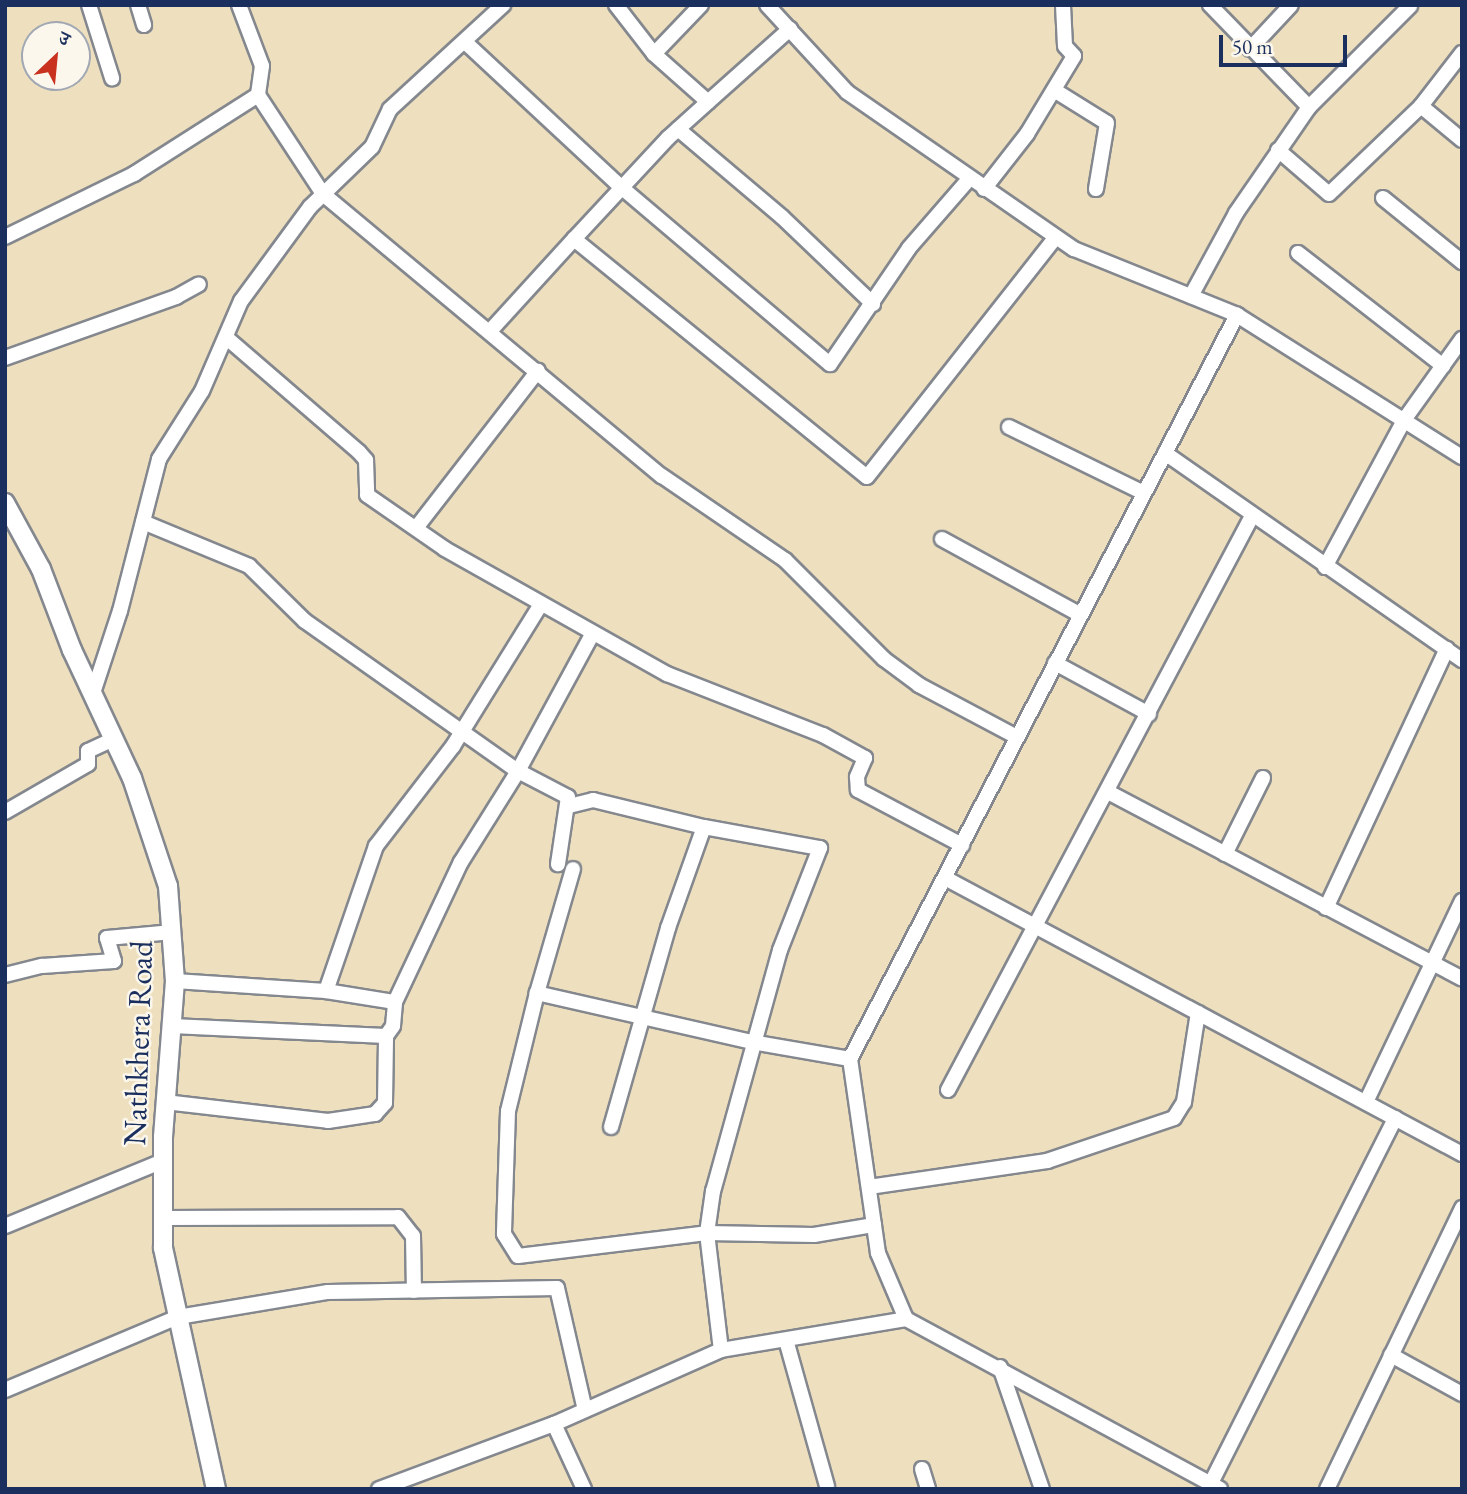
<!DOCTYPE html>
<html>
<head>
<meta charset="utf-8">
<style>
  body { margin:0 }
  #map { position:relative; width:1467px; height:1494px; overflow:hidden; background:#eee0bf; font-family:"EB Garamond","Noto Serif Devanagari",serif }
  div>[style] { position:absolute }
  .roads { filter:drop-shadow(2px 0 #84888e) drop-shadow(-2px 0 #84888e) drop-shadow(0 2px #84888e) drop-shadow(0 -2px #84888e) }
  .minor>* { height:14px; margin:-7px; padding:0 7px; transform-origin:7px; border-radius:7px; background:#fff }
  .tertiary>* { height:18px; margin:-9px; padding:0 9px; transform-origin:9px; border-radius:9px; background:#fff }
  span { translate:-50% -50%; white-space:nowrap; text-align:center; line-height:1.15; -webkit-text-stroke:5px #fbf7ec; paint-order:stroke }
  .street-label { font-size:32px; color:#1b2f5e }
  .frame { position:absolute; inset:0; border:7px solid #1b2f5e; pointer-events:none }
  .north { position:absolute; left:21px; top:21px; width:70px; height:70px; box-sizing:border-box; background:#fbf7ec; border:2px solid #a1a7b3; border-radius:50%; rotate:26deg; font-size:19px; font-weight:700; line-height:28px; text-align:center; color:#1b2f5e }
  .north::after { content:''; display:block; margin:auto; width:24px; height:32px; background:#c8321e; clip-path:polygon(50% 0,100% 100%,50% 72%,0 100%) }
  .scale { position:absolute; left:1219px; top:35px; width:128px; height:32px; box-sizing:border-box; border:4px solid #1b2f5e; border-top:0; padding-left:9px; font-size:21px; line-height:24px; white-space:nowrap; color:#1b2f5e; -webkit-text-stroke:5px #fbf7ec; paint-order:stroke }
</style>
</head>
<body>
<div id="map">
  <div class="roads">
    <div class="minor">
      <i style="left:89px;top:5px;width:77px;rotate:72.5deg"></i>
      <i style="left:138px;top:5px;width:21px;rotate:73deg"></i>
      <i style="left:239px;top:5px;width:65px;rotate:69.3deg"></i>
      <i style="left:262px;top:66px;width:29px;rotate:98deg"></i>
      <i style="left:258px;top:95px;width:118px;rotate:56.7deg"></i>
      <i style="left:323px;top:194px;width:441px;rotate:39.8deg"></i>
      <i style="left:662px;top:476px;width:149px;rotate:34.3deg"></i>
      <i style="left:785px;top:560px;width:140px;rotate:45deg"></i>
      <i style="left:884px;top:659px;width:44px;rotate:36.6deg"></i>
      <i style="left:919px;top:685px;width:111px;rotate:28deg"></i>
      <i style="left:616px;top:5px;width:62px;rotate:52.2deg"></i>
      <i style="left:654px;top:54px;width:72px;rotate:41.6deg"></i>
      <i style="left:708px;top:102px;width:110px;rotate:-41.7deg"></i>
      <i style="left:767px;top:5px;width:118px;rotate:47.4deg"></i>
      <i style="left:847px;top:92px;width:276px;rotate:34.7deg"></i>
      <i style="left:1074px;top:249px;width:176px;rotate:22deg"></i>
      <i style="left:1237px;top:315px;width:266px;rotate:32.3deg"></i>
      <i style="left:1210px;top:5px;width:142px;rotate:45.9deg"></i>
      <i style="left:466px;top:43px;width:212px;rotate:42.9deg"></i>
      <i style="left:621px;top:187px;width:274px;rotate:40.3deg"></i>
      <i style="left:830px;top:364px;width:140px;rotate:-55.7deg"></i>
      <i style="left:909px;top:248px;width:91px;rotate:-49deg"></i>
      <i style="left:1250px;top:49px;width:60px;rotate:-47deg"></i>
      <i style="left:654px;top:54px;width:68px;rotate:-46.2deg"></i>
      <i style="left:1054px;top:90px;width:62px;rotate:31.9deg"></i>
      <i style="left:1107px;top:123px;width:67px;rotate:99.5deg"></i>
      <i style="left:708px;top:102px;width:54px;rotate:138deg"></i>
      <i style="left:668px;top:138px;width:138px;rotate:132.9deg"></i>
      <i style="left:574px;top:239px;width:377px;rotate:39.1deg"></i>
      <i style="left:867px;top:477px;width:305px;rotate:-51.8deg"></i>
      <i style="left:1421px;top:106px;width:53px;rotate:39.7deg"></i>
      <i style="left:678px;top:129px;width:136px;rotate:40.2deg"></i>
      <i style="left:782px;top:217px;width:126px;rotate:43.7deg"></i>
      <i style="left:1278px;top:150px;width:67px;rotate:40.8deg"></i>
      <i style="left:1329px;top:194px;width:127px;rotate:-43.7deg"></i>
      <i style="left:1421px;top:106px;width:67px;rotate:-52.3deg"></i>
      <i style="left:984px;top:189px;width:70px;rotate:-52deg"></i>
      <i style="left:1027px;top:134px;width:91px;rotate:-58.9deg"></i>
      <i style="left:1074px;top:56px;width:13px;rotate:-132deg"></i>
      <i style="left:1065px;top:46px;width:41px;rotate:-92.8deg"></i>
      <i style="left:1383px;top:198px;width:102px;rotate:39deg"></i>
      <i style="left:5px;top:237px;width:144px;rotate:-26deg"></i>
      <i style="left:134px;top:174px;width:147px;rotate:-32.5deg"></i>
      <i style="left:1298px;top:253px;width:184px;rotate:37.9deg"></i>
      <i style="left:1191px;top:296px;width:94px;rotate:-61.5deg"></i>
      <i style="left:1236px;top:213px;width:129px;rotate:-55.4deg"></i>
      <i style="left:1309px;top:107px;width:143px;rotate:-45deg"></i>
      <i style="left:490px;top:331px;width:125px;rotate:-47.6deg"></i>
      <i style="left:228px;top:339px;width:173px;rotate:40.8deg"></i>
      <i style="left:359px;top:452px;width:11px;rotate:49deg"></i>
      <i style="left:366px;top:460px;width:35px;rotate:88deg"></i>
      <i style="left:367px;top:495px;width:95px;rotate:34.7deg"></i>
      <i style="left:445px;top:549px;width:255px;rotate:29.4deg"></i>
      <i style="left:667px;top:674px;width:168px;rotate:21.4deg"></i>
      <i style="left:823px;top:735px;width:48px;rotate:28.7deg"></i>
      <i style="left:865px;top:758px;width:21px;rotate:113deg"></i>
      <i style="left:857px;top:777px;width:13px;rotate:86deg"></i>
      <i style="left:858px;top:790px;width:118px;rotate:27.9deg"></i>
      <i style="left:5px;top:358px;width:182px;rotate:-19.6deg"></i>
      <i style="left:176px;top:297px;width:26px;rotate:-29deg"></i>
      <i style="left:1009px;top:427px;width:150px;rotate:26.1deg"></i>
      <i style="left:1165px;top:453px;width:362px;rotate:34.9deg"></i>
      <i style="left:143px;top:522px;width:115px;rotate:22.5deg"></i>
      <i style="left:249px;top:566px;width:78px;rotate:44.5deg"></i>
      <i style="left:305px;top:621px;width:261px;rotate:35.2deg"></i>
      <i style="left:518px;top:771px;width:56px;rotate:27.5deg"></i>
      <i style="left:568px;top:797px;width:68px;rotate:98.5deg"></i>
      <i style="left:416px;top:528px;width:199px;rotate:-52.2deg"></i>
      <i style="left:942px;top:539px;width:158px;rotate:28.7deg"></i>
      <i style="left:1325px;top:567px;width:167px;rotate:-61.7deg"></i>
      <i style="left:1404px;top:420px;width:100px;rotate:-54.4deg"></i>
      <i style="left:1055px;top:663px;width:107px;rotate:28.5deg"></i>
      <i style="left:93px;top:693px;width:86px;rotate:-71.8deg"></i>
      <i style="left:120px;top:611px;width:157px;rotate:-75.6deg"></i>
      <i style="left:159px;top:459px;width:80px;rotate:-57.7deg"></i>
      <i style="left:202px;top:391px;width:98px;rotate:-66.6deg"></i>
      <i style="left:241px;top:301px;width:117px;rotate:-53.7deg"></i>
      <i style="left:310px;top:207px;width:86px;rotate:-44.1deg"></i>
      <i style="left:372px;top:147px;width:42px;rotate:-64.7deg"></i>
      <i style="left:390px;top:109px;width:154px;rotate:-42.6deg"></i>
      <i style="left:1108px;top:792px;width:400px;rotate:27.8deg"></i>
      <i style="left:569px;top:806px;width:25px;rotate:-14deg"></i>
      <i style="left:593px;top:800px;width:114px;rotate:13.7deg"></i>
      <i style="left:5px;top:812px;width:96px;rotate:-30deg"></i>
      <i style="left:88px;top:764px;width:13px;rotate:-90deg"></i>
      <i style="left:88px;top:751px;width:26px;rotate:-25deg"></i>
      <i style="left:1225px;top:854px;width:85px;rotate:-63.4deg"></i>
      <i style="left:945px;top:878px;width:586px;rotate:28.1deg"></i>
      <i style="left:1326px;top:908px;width:286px;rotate:-65deg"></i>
      <i style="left:5px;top:975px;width:38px;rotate:-14deg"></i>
      <i style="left:42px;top:966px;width:72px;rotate:-4deg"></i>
      <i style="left:114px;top:961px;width:24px;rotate:-107deg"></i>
      <i style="left:107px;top:938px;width:66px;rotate:-5.2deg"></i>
      <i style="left:175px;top:981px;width:151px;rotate:3.8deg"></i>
      <i style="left:326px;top:991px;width:70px;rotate:9.1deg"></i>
      <i style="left:326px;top:991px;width:153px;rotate:-71deg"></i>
      <i style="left:376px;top:846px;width:126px;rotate:-52.4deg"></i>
      <i style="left:453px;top:746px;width:167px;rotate:-58.2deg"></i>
      <i style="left:537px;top:993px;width:129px;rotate:-73.8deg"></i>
      <i style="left:172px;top:1026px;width:214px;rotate:2.7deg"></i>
      <i style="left:850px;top:1059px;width:99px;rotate:-170.2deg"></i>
      <i style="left:752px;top:1042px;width:221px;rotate:-167.2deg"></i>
      <i style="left:537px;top:993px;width:122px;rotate:103.8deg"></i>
      <i style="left:508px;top:1111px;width:123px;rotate:91.9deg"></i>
      <i style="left:504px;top:1234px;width:26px;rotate:58deg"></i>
      <i style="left:518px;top:1256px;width:190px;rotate:-6.9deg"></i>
      <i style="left:707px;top:1233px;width:107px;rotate:1.1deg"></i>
      <i style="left:814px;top:1235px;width:61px;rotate:-9.5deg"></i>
      <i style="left:948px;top:1090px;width:650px;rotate:-62.09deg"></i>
      <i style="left:165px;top:1102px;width:164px;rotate:6.6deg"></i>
      <i style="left:328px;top:1121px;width:48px;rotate:-8.5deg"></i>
      <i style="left:375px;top:1114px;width:15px;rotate:-48deg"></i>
      <i style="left:385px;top:1103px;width:67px;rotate:-89.1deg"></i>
      <i style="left:386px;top:1036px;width:12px;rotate:-55deg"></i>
      <i style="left:393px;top:1026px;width:24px;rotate:-85deg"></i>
      <i style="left:395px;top:1002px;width:155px;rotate:-64.8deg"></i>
      <i style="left:461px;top:862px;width:107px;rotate:-57.9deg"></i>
      <i style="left:518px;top:771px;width:157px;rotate:-61.5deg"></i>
      <i style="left:1366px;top:1102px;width:223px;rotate:-64.5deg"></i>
      <i style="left:611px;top:1127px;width:207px;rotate:-74deg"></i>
      <i style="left:668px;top:928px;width:107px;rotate:-70.4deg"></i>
      <i style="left:704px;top:827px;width:118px;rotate:10.3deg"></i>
      <i style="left:820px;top:848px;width:110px;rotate:111.4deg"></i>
      <i style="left:780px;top:950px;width:250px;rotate:105.5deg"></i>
      <i style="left:713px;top:1191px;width:42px;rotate:98.1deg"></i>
      <i style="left:707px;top:1233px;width:118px;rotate:83.2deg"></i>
      <i style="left:869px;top:1187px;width:180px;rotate:-8.3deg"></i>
      <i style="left:1047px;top:1161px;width:134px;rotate:-18.7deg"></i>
      <i style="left:1174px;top:1118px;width:19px;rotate:-58deg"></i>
      <i style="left:1184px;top:1102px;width:90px;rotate:-81.1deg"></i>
      <i style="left:163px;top:1218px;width:235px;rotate:-0.2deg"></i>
      <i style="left:398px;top:1217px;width:24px;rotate:52deg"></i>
      <i style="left:413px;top:1236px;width:55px;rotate:89deg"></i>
      <i style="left:5px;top:1226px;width:171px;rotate:-22.4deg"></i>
      <i style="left:906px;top:1319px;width:72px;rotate:-113deg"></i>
      <i style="left:878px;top:1253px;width:196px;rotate:-98.2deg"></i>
      <i style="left:850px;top:1059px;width:839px;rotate:-62.52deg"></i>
      <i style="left:786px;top:1340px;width:152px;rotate:74.3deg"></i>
      <i style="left:1391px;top:1355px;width:81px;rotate:28.8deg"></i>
      <i style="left:1000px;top:1367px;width:129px;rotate:71deg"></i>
      <i style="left:5px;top:1390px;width:188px;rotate:-22.9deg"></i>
      <i style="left:178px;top:1317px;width:152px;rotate:-9.5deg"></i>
      <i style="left:328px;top:1292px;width:229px;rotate:-1deg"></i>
      <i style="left:557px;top:1288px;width:125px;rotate:77.1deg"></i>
      <i style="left:554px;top:1424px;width:72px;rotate:65.2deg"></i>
      <i style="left:922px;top:1469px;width:21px;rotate:73deg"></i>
      <i style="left:1211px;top:1483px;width:409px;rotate:-63.2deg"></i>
      <i style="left:379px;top:1489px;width:187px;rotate:-20.4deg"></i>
      <i style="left:554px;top:1424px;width:183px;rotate:-23.9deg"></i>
      <i style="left:721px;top:1350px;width:188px;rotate:-9.5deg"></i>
      <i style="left:906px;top:1319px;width:357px;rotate:28.4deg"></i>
      <i style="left:1327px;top:1489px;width:312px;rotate:-64.3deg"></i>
    </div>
    <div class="tertiary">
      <i style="left:5px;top:503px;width:75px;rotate:61.4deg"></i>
      <i style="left:41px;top:569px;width:87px;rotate:69.1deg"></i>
      <i style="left:72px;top:650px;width:141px;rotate:64.9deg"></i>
      <i style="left:132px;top:778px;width:114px;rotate:71.6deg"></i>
      <i style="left:168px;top:886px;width:95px;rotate:85.8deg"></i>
      <i style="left:175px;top:981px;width:156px;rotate:94.4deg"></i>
      <i style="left:163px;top:1137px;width:111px;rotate:90deg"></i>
      <i style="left:163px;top:1248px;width:247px;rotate:77.6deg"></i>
    </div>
  </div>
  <div class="street-label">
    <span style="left:138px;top:1043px;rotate:-88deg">Nathkhera Road</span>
  </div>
  <div class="frame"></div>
  <div class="north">उ</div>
  <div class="scale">50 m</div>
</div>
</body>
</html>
